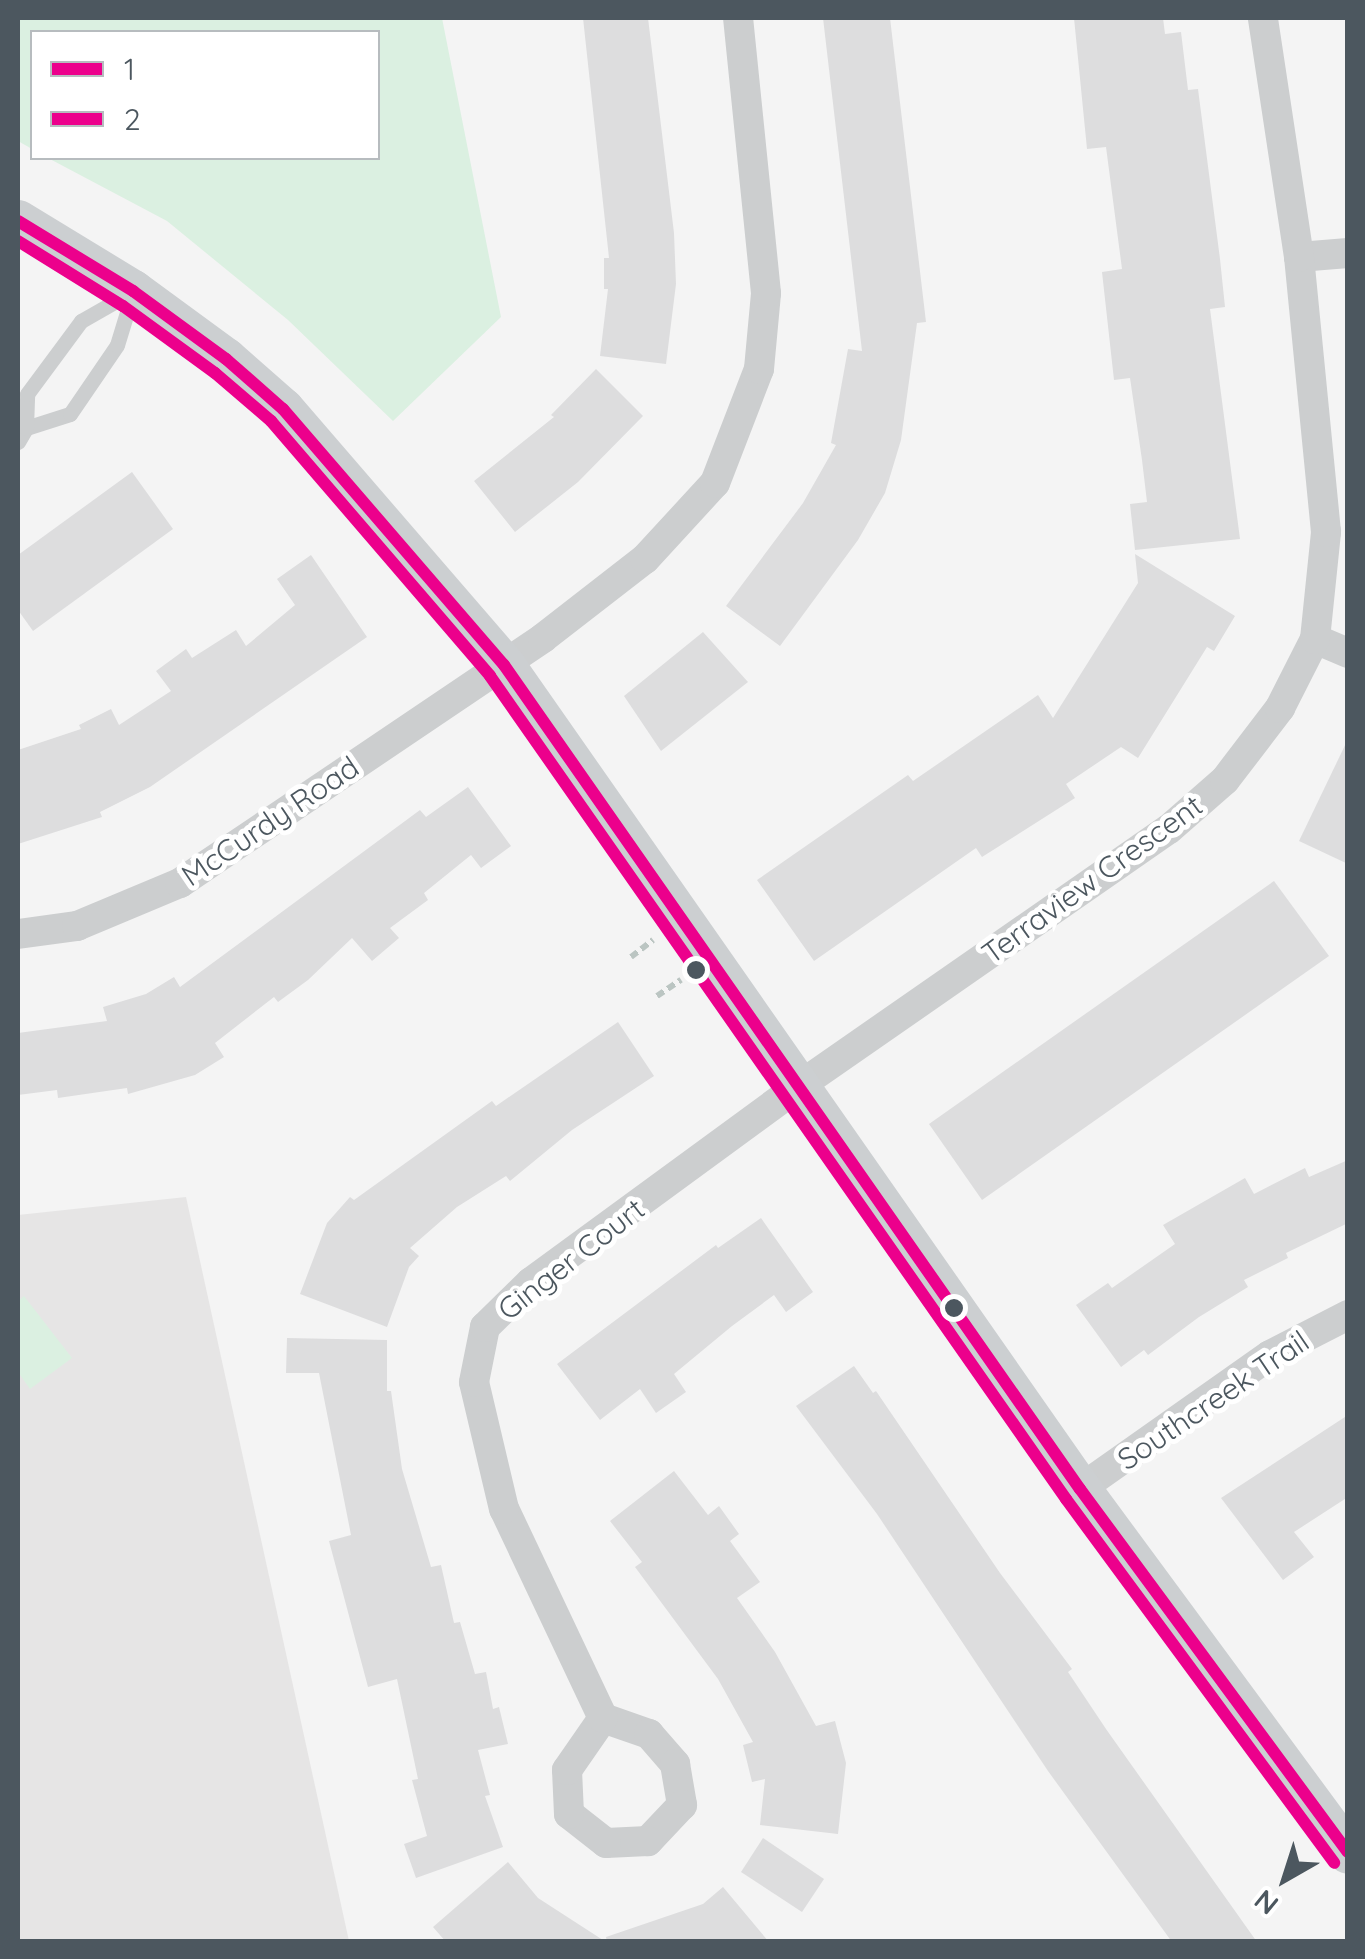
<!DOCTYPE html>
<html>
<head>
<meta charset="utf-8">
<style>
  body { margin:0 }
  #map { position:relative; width:1365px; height:1959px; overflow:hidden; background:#f4f4f4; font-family:Quicksand,sans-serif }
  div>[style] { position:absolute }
  .education>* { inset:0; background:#e6e5e5 }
  .green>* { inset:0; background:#dbf0e1 }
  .building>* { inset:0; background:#ddddde }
  .path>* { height:6px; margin-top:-3px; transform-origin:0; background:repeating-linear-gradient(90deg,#bbc5c2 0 8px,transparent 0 13px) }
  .service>* { height:15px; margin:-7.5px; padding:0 7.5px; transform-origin:7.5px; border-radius:7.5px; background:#cccecf }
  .minor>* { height:30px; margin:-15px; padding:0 15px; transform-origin:15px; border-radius:15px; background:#cccecf }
  .secondary>* { height:42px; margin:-21px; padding:0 21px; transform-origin:21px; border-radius:21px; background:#cccfd1 }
  .bus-1>* { height:12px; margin:-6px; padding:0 6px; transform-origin:6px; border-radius:6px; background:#ec008c }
  .bus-2>* { height:12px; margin:-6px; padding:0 6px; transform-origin:6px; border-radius:6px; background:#ec008c }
  .dots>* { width:28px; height:28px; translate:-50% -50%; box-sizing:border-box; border:5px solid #fff; border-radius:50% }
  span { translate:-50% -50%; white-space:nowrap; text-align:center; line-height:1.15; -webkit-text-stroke:10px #fff; paint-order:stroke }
  .street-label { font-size:30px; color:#4c575f }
  .frame { position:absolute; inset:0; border:20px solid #4c575f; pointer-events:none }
  .legend { position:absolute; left:30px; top:30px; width:350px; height:130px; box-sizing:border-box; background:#fff; border:2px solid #b7bcbf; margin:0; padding:12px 18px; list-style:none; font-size:30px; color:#4c575f }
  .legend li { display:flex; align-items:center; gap:20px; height:50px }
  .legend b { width:50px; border:2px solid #b7bcbf }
  .north { position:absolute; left:1235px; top:1829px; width:100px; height:100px; -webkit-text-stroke:8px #fff; paint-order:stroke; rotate:219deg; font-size:28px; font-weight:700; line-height:40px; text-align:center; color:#4c575f }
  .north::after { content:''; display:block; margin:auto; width:35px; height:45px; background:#4c575f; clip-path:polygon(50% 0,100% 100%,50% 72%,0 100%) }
</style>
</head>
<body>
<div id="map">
  <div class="education">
    <i style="clip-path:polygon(186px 1197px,349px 1941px,18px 1941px,18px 1215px)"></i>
  </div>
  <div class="green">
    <i style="clip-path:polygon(18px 18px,442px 18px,501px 317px,393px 421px,288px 320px,167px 221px,48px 158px,378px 158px,378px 32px,32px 32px,32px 149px,18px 141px)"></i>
    <i style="clip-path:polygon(24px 1296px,72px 1358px,30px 1389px,18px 1372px,18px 1301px)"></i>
  </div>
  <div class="building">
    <i style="clip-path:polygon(583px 18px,648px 18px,674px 233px,676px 284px,666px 364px,600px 356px,608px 289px,604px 289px,604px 258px,609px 258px)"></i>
    <i style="clip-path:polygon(823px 18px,890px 18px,926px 322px,917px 323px,901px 440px,885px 493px,858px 540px,780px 646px,726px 606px,803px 503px,836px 445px,831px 443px,848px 349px,862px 351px)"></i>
    <i style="clip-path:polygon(1074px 18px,1163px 18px,1165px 34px,1181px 32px,1188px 90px,1198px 89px,1220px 259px,1225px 307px,1210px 309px,1240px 539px,1135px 550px,1130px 504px,1147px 502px,1142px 460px,1130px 378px,1114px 380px,1102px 272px,1122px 269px,1106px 147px,1087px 149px)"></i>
    <i style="clip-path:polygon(596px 369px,643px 416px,578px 482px,515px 532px,474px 481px,554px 417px,551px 415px)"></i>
    <i style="clip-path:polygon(132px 472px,173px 529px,33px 631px,18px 610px,18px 555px)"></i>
    <i style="clip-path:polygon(1135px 554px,1235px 616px,1214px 651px,1207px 647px,1138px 758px,1121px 747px,1066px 784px,1075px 798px,982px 857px,976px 848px,814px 961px,757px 880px,908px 775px,913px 781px,1038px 695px,1053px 718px,1138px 583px)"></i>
    <i style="clip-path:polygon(311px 555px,367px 637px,150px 787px,100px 812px,102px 817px,18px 844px,18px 750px,81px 729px,79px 725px,111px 709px,119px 725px,171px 691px,156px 671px,186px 649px,192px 658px,236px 630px,246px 646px,295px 605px,277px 579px)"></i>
    <i style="clip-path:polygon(703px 632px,748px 682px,661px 751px,624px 696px)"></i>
    <i style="clip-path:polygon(1348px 739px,1348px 864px,1299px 841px)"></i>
    <i style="clip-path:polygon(468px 787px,511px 846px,481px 868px,471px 855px,424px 893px,428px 900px,390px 928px,399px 938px,372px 961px,352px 938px,308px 980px,278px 1002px,274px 997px,215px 1043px,224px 1057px,195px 1075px,128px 1094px,127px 1088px,58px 1098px,57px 1090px,18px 1095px,18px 1033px,107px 1021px,103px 1007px,146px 994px,174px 977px,180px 987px,420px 810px,426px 817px)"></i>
    <i style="clip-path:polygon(1274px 881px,1329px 956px,982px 1200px,929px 1124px)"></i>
    <i style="clip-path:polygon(618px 1022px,654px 1076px,572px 1130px,510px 1181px,506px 1176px,457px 1207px,410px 1248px,419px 1256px,409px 1267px,387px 1327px,300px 1294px,327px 1223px,350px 1197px,354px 1200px,492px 1101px,496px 1106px)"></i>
    <i style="clip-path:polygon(1348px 1160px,1348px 1223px,1286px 1253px,1288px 1258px,1244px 1280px,1248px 1287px,1199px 1317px,1148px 1355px,1144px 1350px,1121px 1367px,1076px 1305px,1108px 1283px,1112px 1288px,1175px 1244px,1163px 1225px,1245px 1178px,1254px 1194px,1305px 1168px,1309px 1177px)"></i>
    <i style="clip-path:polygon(761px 1218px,813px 1292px,786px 1312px,774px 1295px,732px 1326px,674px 1374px,686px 1392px,656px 1413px,640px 1389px,600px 1420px,557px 1364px,716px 1245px,718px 1248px)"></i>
    <i style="clip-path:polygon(287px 1338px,387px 1340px,387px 1391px,391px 1391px,402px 1469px,431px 1567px,441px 1565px,454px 1623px,460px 1622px,475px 1674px,486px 1672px,493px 1709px,499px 1707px,508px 1744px,478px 1750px,490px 1795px,485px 1796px,503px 1847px,416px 1878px,404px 1844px,427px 1836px,412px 1780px,418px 1779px,397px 1679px,368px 1687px,329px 1541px,351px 1535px,319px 1373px,286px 1373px)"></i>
    <i style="clip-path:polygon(854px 1366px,873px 1393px,876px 1391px,1000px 1573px,1072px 1669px,1068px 1672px,1106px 1729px,1257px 1942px,1172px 1942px,1048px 1771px,877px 1514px,796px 1406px)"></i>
    <i style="clip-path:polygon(1348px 1415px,1348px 1497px,1294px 1532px,1314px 1557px,1283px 1580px,1221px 1498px)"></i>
    <i style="clip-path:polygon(674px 1471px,708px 1515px,719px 1506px,739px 1534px,730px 1541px,760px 1582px,737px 1598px,775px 1652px,816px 1726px,835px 1721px,846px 1763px,838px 1834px,760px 1825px,765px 1779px,752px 1782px,743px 1745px,753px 1742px,718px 1679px,635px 1567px,642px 1562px,610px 1521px)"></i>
    <i style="clip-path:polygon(763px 1838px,824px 1879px,802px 1912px,741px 1872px)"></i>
    <i style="clip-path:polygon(508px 1862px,538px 1898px,606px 1942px,446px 1942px,433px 1927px)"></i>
    <i style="clip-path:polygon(723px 1887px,769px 1942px,607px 1942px,606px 1937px,703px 1904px)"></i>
  </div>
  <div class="path">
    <i style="left:631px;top:957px;width:28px;rotate:-38deg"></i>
    <i style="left:657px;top:996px;width:29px;rotate:-34deg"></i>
  </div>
  <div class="service">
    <i style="left:26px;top:428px;width:46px;rotate:-17.7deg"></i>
    <i style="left:70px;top:414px;width:83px;rotate:-55.7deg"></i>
    <i style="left:117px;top:345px;width:51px;rotate:-73deg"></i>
    <i style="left:18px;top:442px;width:16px;rotate:-60deg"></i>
    <i style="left:26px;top:428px;width:34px;rotate:-88deg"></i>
    <i style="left:27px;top:394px;width:91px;rotate:-53.5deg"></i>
    <i style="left:81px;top:321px;width:56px;rotate:-29.7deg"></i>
  </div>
  <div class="minor">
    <i style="left:1299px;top:257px;width:49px;rotate:-4.7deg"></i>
    <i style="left:1315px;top:639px;width:36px;rotate:23deg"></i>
    <i style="left:18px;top:934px;width:60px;rotate:-7.7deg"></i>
    <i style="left:77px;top:926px;width:112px;rotate:-22.7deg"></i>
    <i style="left:180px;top:883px;width:438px;rotate:-34deg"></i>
    <i style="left:543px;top:638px;width:129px;rotate:-37.8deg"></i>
    <i style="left:645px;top:559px;width:103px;rotate:-47.4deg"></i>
    <i style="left:715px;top:483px;width:122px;rotate:-68.9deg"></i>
    <i style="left:759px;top:369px;width:76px;rotate:-84.7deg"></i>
    <i style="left:766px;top:293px;width:276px;rotate:-95.8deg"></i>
    <i style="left:1080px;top:1489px;width:232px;rotate:-35.2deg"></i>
    <i style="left:1270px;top:1355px;width:88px;rotate:-27.1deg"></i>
    <i style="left:603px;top:1718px;width:49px;rotate:19.2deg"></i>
    <i style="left:649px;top:1734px;width:40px;rotate:49deg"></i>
    <i style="left:675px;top:1764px;width:42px;rotate:80.3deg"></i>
    <i style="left:682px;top:1805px;width:50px;rotate:133.4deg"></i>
    <i style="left:648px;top:1841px;width:42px;rotate:177.3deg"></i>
    <i style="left:606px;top:1843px;width:47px;rotate:-141.9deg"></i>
    <i style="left:569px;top:1814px;width:44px;rotate:-92.6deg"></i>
    <i style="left:567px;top:1770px;width:63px;rotate:-55.3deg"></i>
    <i style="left:603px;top:1718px;width:231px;rotate:-115.3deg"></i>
    <i style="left:504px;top:1509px;width:130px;rotate:-103.3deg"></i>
    <i style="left:474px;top:1382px;width:56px;rotate:-78.7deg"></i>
    <i style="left:485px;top:1327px;width:64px;rotate:-44.4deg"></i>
    <i style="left:531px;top:1282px;width:332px;rotate:-36.2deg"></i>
    <i style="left:799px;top:1086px;width:450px;rotate:-34.8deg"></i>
    <i style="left:1169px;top:829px;width:74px;rotate:-41.2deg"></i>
    <i style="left:1225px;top:780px;width:91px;rotate:-52.6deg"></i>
    <i style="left:1280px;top:708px;width:77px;rotate:-63.1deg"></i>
    <i style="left:1315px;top:639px;width:108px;rotate:-84.1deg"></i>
    <i style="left:1326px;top:532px;width:276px;rotate:-95.6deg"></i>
    <i style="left:1299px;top:257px;width:242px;rotate:-98.6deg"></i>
  </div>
  <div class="secondary">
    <i style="left:18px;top:221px;width:135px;rotate:31.3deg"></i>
    <i style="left:133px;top:291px;width:115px;rotate:36.2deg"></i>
    <i style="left:226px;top:359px;width:76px;rotate:41.3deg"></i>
    <i style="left:283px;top:409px;width:338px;rotate:49.2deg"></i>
    <i style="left:504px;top:665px;width:1005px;rotate:55.05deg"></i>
    <i style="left:1080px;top:1489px;width:452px;rotate:53.6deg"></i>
  </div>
  <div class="bus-1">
    <i style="left:18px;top:221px;width:135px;rotate:31.3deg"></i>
    <i style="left:133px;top:291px;width:115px;rotate:36.2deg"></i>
    <i style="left:226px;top:359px;width:76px;rotate:41.3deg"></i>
    <i style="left:283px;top:409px;width:338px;rotate:49.2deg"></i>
    <i style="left:504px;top:665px;width:1005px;rotate:55.05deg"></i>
    <i style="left:1080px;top:1489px;width:451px;rotate:53.6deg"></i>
  </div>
  <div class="bus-2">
    <i style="left:18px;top:241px;width:123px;rotate:31.8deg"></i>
    <i style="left:123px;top:306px;width:114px;rotate:36.1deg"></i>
    <i style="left:215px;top:373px;width:74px;rotate:40.6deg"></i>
    <i style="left:271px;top:421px;width:336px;rotate:49.3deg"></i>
    <i style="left:490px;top:676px;width:1005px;rotate:55.01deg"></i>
    <i style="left:1066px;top:1499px;width:452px;rotate:53.6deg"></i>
  </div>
  <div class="dots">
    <i style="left:696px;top:970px;background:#4c575f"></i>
    <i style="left:954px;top:1308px;background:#4c575f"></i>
  </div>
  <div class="street-label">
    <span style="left:270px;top:821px;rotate:-34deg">McCurdy Road</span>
    <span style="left:1092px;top:879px;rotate:-36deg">Terraview Crescent</span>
    <span style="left:571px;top:1259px;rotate:-38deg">Ginger Court</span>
    <span style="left:1213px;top:1400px;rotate:-34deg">Southcreek Trail</span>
  </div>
  <div class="frame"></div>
  <ul class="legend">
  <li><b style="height:12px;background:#ec008c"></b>1</li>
  <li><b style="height:12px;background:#ec008c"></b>2</li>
  </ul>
  <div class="north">N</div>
</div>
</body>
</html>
